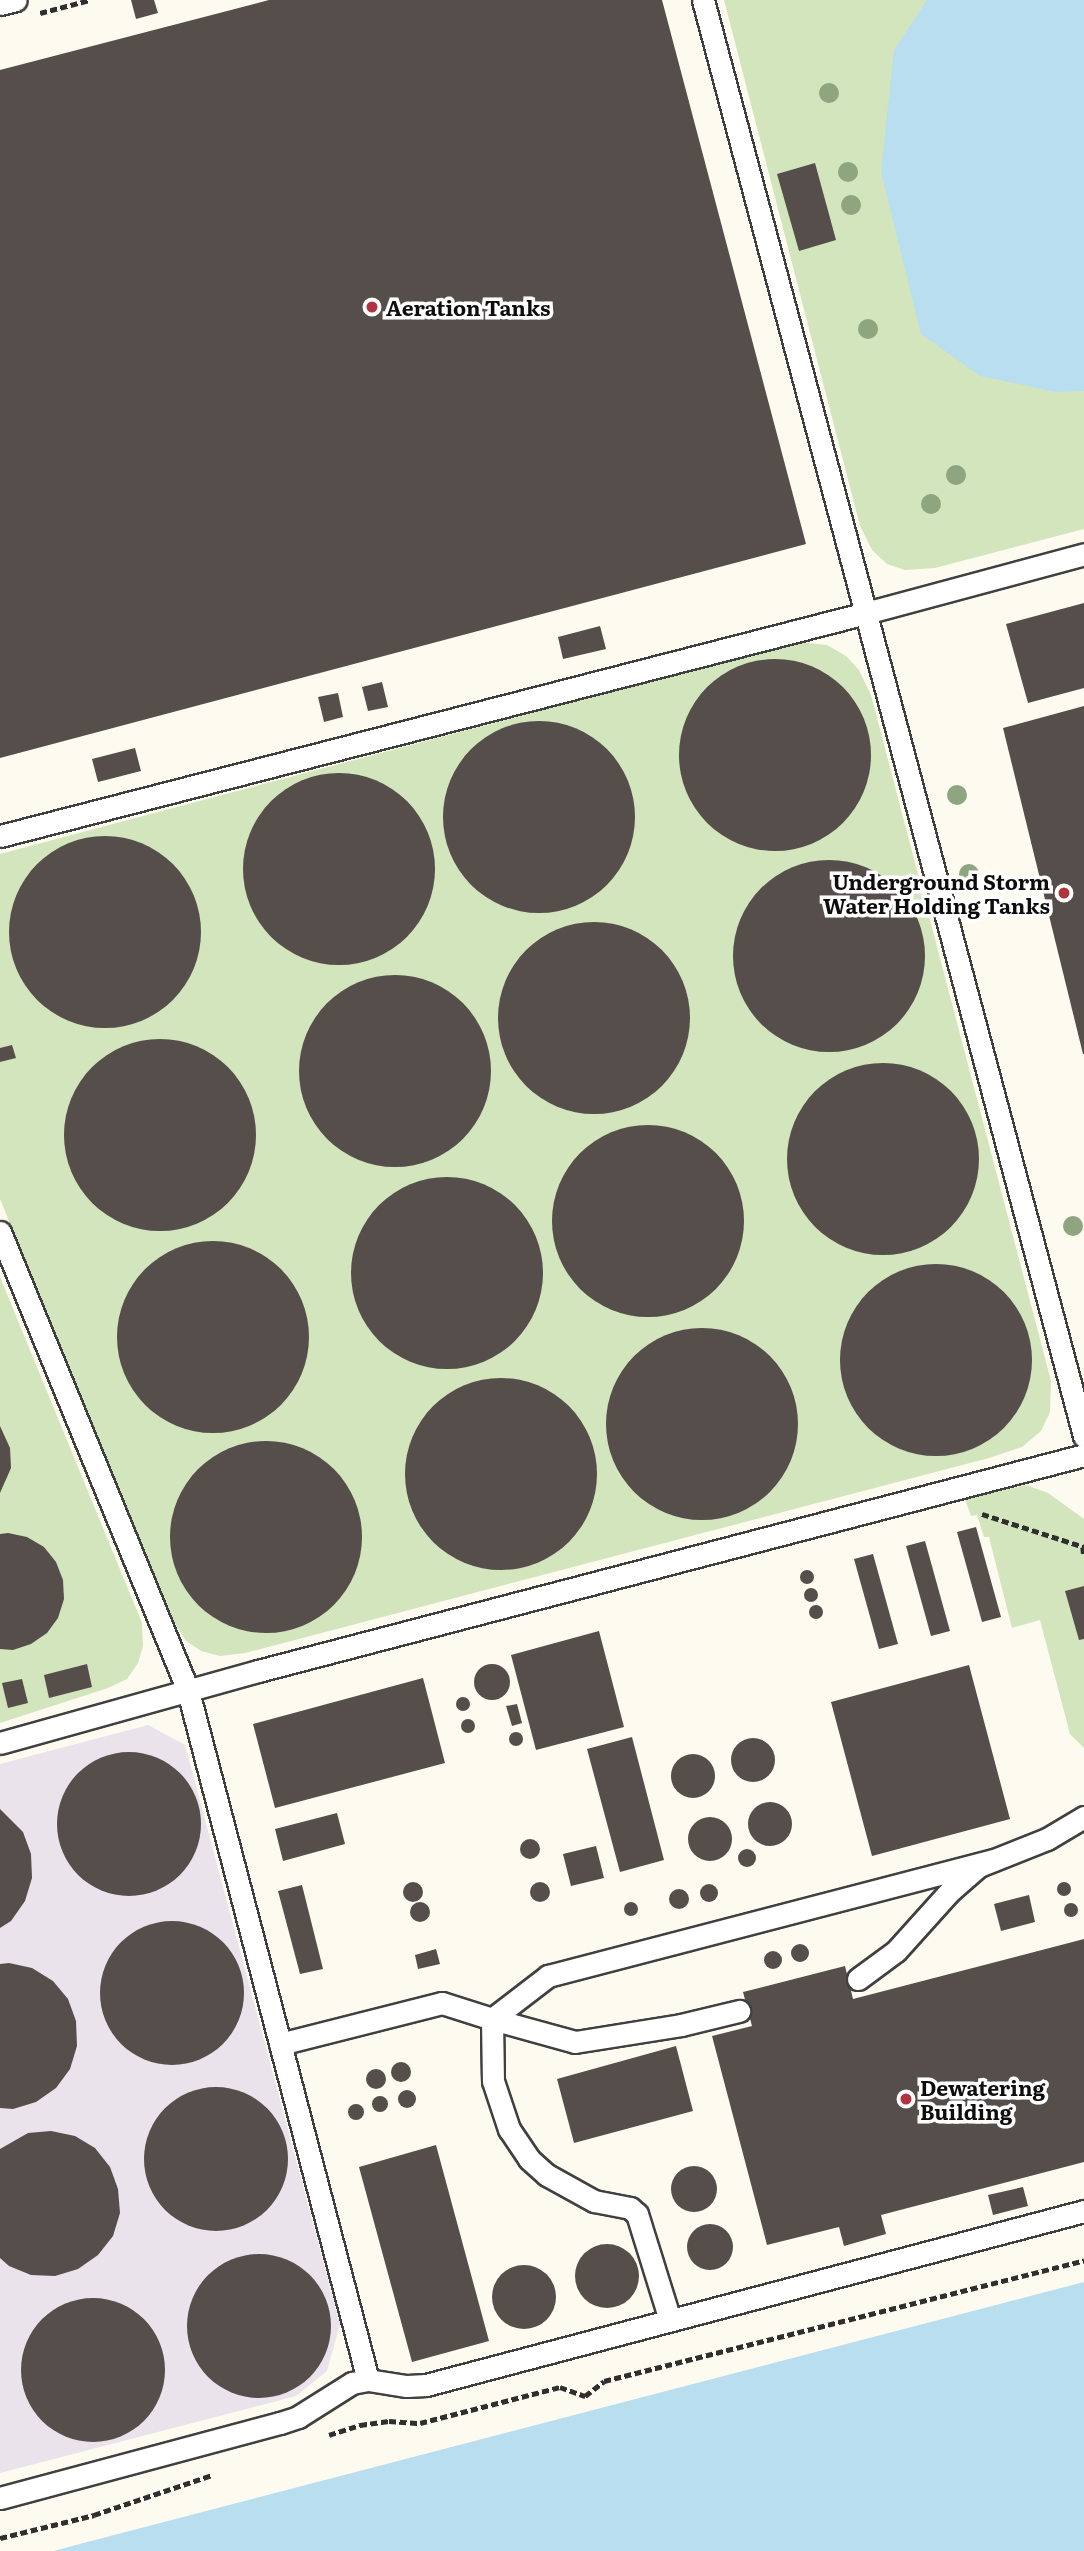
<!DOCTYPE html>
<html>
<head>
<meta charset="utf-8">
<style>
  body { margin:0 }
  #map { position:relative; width:1084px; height:2551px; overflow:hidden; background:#fdfaef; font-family:Literata,serif }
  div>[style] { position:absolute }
  .industrial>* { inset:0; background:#eae3eb }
  .green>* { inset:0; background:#d3e5bc }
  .water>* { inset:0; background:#b9def0 }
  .building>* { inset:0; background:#554e4b }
  .round { border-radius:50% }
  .path>* { height:4.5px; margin-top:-2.25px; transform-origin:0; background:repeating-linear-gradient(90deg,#2f2f2f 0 7px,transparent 0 10.5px) }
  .roads { filter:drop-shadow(2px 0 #404040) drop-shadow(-2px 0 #404040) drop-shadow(0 2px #404040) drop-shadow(0 -2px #404040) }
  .lane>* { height:21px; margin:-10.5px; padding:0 10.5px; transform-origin:10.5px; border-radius:10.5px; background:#fff }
  .trees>* { width:20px; height:20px; margin:-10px; border-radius:50%; background:#8ea57f }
  .dots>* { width:19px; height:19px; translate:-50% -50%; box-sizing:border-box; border:4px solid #fff; border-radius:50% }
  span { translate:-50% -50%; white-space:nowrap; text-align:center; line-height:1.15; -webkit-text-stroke:7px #fff; paint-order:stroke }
  .poi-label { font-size:21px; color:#0d0d0d; font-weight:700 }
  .left { translate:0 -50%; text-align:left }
  .right { translate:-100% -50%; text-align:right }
</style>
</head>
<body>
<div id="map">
  <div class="industrial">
    <i style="clip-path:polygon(148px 1725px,185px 1745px,340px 2324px,327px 2371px,296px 2396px,0 2473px,0 1764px)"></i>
  </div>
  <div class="green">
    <i style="clip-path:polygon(724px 0,1084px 0,1084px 529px,935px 568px,905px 570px,887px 564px,872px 550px,860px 526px)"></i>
    <i style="clip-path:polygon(799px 642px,827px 645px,846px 656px,859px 670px,871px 695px,1051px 1381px,1050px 1412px,1041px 1431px,1022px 1447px,989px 1458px,245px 1653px,220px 1656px,201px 1651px,186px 1641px,172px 1619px,0 1199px,0 854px)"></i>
    <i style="clip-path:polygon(0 1277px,142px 1623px,143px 1646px,138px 1663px,127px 1679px,108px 1688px,0 1723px)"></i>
    <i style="clip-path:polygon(1026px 1485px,1048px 1493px,1084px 1519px,1084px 1748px,1070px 1734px,1040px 1620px,1012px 1628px,989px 1537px,984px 1537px,977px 1515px,971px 1516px,965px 1499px)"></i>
  </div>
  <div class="water">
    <i style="clip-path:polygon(927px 0,1084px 0,1084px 391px,1056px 392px,980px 376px,921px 334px,881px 172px,894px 50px)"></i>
    <i style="clip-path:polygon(1084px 2282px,1084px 2551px,54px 2551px,72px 2546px)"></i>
  </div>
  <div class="building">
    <i style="clip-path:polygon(131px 0,154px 0,158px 13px,136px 19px)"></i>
    <i style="clip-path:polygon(269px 0,662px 0,806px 544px,0 758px,0 70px)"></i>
    <i style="clip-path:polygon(815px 163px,836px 240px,799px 251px,777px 174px)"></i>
    <i style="clip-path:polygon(1084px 603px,1084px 688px,1028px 703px,1006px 624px)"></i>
    <i style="clip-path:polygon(600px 626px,606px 649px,563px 659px,558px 637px)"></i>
    <i class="round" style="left:679px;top:659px;width:192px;height:192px"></i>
    <i style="clip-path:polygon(382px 682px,388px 707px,368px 711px,362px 687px)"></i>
    <i style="clip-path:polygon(338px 693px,343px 717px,324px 722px,318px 697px)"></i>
    <i style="clip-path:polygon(1084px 706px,1084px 1054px,1083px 1054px,1003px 728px)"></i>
    <i class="round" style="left:443px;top:721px;width:192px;height:192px"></i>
    <i style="clip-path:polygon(135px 748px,141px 771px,98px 782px,92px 759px)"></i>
    <i class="round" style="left:243px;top:773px;width:192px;height:192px"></i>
    <i class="round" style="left:9px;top:836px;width:192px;height:192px"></i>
    <i class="round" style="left:733px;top:860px;width:192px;height:192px"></i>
    <i class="round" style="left:498px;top:922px;width:192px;height:192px"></i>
    <i class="round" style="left:299px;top:975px;width:192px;height:192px"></i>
    <i class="round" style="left:64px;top:1039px;width:192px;height:192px"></i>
    <i style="clip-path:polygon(12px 1045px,16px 1058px,0 1062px,0 1048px)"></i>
    <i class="round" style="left:787px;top:1063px;width:192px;height:192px"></i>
    <i class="round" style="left:552px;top:1125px;width:192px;height:192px"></i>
    <i class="round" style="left:351px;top:1177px;width:192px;height:192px"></i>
    <i class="round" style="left:117px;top:1241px;width:192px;height:192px"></i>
    <i class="round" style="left:840px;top:1264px;width:192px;height:192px"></i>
    <i class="round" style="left:606px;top:1328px;width:192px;height:192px"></i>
    <i class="round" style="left:405px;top:1378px;width:192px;height:192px"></i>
    <i style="clip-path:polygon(0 1426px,10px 1448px,11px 1468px,0 1493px)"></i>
    <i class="round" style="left:170px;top:1441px;width:192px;height:192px"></i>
    <i style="clip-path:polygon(976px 1527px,1001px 1617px,982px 1622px,957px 1532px)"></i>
    <i style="clip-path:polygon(8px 1533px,27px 1537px,44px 1547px,56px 1562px,63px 1580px,64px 1599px,58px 1618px,47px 1633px,31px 1644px,13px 1650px,0 1649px,0 1534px)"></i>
    <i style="clip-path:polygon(925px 1541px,950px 1631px,931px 1636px,906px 1546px)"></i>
    <i style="clip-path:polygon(873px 1554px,898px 1644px,879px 1649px,854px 1559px)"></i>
    <i class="round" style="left:800px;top:1570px;width:14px;height:14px"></i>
    <i style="clip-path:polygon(1084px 1586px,1084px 1639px,1079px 1640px,1065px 1591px)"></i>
    <i class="round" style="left:804px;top:1588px;width:14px;height:14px"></i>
    <i class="round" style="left:809px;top:1605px;width:14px;height:14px"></i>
    <i style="clip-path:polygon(599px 1631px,624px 1727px,536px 1750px,511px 1655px)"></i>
    <i style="clip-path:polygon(87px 1664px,92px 1687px,49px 1698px,44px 1675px)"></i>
    <i class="round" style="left:474px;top:1664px;width:36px;height:36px"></i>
    <i style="clip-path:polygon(969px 1665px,1010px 1819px,872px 1856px,831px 1702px)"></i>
    <i style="clip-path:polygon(423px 1678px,445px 1763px,275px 1808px,253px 1724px)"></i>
    <i style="clip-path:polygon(22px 1679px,28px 1703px,8px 1708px,2px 1683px)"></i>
    <i class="round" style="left:456px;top:1697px;width:14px;height:14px"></i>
    <i style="clip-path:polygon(517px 1704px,522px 1723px,512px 1726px,506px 1706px)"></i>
    <i class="round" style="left:461px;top:1719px;width:14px;height:14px"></i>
    <i class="round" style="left:509px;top:1732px;width:14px;height:14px"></i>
    <i style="clip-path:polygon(632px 1737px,664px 1860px,620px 1872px,587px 1749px)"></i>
    <i class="round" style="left:731px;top:1738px;width:44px;height:44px"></i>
    <i class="round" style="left:57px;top:1752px;width:144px;height:144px"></i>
    <i class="round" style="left:671px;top:1754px;width:44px;height:44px"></i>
    <i class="round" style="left:748px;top:1802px;width:44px;height:44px"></i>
    <i style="clip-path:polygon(0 1809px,23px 1832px,31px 1854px,32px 1878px,25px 1901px,11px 1921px,0 1928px)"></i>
    <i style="clip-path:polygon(337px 1813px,345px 1844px,283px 1861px,275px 1829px)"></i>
    <i class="round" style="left:688px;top:1817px;width:44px;height:44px"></i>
    <i class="round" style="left:520px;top:1839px;width:20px;height:20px"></i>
    <i style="clip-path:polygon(596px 1846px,604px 1878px,571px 1886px,563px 1854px)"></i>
    <i class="round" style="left:738px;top:1849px;width:18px;height:18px"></i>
    <i class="round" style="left:530px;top:1882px;width:20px;height:20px"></i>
    <i class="round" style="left:403px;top:1882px;width:20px;height:20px"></i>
    <i class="round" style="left:1057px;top:1882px;width:14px;height:14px"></i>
    <i class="round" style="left:700px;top:1884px;width:18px;height:18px"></i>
    <i style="clip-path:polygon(302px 1885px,323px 1969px,300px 1974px,278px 1891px)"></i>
    <i class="round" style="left:669px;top:1889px;width:20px;height:20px"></i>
    <i style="clip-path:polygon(1029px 1895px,1035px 1922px,1001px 1931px,994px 1904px)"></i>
    <i class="round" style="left:410px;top:1902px;width:20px;height:20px"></i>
    <i class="round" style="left:624px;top:1902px;width:14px;height:14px"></i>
    <i class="round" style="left:1064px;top:1903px;width:14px;height:14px"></i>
    <i class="round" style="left:100px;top:1921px;width:144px;height:144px"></i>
    <i style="clip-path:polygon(1084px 1939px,1084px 2162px,881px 2215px,886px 2234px,844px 2246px,839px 2227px,767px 2245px,712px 2036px,752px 2026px,743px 1992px,845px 1966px,853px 1999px)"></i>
    <i class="round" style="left:791px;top:1944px;width:18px;height:18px"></i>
    <i style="clip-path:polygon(436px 1949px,440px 1964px,418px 1969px,415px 1955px)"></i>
    <i class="round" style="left:764px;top:1951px;width:18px;height:18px"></i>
    <i style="clip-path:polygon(9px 1963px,32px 1968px,53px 1981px,68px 1999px,76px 2021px,77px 2046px,70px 2069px,56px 2088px,36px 2102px,13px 2109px,0 2108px,0 1964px)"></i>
    <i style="clip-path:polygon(676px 2046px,693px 2111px,574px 2143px,557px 2079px)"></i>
    <i class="round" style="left:391px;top:2062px;width:20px;height:20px"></i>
    <i class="round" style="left:366px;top:2069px;width:20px;height:20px"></i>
    <i class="round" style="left:144px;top:2087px;width:144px;height:144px"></i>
    <i class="round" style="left:398px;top:2090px;width:18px;height:18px"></i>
    <i class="round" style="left:372px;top:2096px;width:16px;height:16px"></i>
    <i class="round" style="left:348px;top:2104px;width:16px;height:16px"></i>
    <i style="clip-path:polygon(51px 2131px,75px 2136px,95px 2148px,110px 2167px,118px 2189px,120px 2213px,113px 2236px,98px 2255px,78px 2269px,55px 2276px,31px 2275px,9px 2266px,0 2258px,0 2149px,28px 2133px)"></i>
    <i style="clip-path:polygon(436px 2145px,489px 2341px,412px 2362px,359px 2167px)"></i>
    <i class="round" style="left:671px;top:2166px;width:46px;height:46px"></i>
    <i style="clip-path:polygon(1023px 2187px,1028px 2206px,993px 2215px,988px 2195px)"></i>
    <i class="round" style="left:687px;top:2224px;width:46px;height:46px"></i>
    <i class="round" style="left:575px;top:2244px;width:64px;height:64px"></i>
    <i class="round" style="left:187px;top:2254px;width:144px;height:144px"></i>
    <i class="round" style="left:492px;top:2265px;width:64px;height:64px"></i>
    <i class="round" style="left:21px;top:2298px;width:144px;height:144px"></i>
  </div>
  <div class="path">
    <i style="left:40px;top:13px;width:52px;rotate:-14.6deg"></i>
    <i style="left:982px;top:1514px;width:107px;rotate:17.9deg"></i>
    <i style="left:1083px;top:1547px;width:9px;rotate:84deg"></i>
    <i style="left:329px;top:2435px;width:33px;rotate:-18deg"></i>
    <i style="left:360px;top:2425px;width:29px;rotate:-8deg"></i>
    <i style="left:389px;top:2421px;width:31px;rotate:4deg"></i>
    <i style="left:420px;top:2423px;width:145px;rotate:-14.4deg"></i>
    <i style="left:560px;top:2387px;width:27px;rotate:20deg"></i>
    <i style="left:585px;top:2396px;width:24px;rotate:-38deg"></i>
    <i style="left:604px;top:2381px;width:495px;rotate:-14.1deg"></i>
    <i style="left:0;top:2538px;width:97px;rotate:-13.7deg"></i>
    <i style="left:94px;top:2515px;width:125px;rotate:-18.7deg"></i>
  </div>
  <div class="roads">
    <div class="lane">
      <i style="left:703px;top:0;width:1486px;rotate:75.14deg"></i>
      <i style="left:0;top:4px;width:16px;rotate:-14deg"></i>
      <i style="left:0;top:836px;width:894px;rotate:-14.44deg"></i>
      <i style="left:866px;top:613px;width:226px;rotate:-15.1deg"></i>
      <i style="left:0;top:1232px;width:496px;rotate:67.7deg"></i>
      <i style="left:188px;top:1691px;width:712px;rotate:75.36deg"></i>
      <i style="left:0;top:1743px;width:268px;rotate:-15.6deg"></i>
      <i style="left:258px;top:1671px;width:854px;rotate:-14.65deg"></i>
      <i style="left:858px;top:1979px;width:47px;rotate:-36.4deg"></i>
      <i style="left:896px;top:1951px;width:81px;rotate:-48deg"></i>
      <i style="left:950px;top:1891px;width:38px;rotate:-41deg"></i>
      <i style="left:979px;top:1866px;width:73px;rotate:-21.7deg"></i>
      <i style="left:1047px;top:1839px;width:43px;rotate:-30.7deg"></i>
      <i style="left:492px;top:2019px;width:71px;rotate:-37.5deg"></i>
      <i style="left:548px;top:1976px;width:459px;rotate:-14.6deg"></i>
      <i style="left:492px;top:2019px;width:86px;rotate:15.5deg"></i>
      <i style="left:575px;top:2042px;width:107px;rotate:-9.1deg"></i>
      <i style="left:681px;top:2025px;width:60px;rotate:-13.6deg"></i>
      <i style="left:280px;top:2044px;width:167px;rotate:-14.2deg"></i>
      <i style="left:442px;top:2003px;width:52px;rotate:17.7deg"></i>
      <i style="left:492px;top:2019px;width:62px;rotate:89.1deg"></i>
      <i style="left:493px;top:2081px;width:51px;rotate:71.6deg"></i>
      <i style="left:509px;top:2129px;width:36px;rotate:56deg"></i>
      <i style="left:529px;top:2159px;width:24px;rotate:42deg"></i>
      <i style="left:547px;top:2175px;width:54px;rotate:29deg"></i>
      <i style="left:594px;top:2201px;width:37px;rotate:11deg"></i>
      <i style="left:630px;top:2208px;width:9px;rotate:41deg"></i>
      <i style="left:637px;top:2214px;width:111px;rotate:72.7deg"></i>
      <i style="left:0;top:2498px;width:290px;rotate:-15deg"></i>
      <i style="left:280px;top:2423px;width:19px;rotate:-18deg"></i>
      <i style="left:298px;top:2417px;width:64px;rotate:-32.2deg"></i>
      <i style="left:352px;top:2383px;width:16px;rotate:-11deg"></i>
      <i style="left:368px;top:2380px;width:39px;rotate:9deg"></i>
      <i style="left:407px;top:2386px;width:19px;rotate:-3deg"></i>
      <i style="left:426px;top:2385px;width:681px;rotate:-14.81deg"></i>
    </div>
  </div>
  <div class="trees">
    <i style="left:829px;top:93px"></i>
    <i style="left:848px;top:172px"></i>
    <i style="left:851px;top:205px"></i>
    <i style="left:868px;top:329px"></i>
    <i style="left:956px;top:475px"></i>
    <i style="left:931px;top:504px"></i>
    <i style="left:957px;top:795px"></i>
    <i style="left:969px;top:874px"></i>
    <i style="left:1073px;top:1226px"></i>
  </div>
  <div class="dots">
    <i style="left:372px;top:307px;background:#b0333e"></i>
    <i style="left:1064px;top:893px;background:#b0333e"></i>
    <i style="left:906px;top:2099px;background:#b0333e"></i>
  </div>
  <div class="poi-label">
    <span class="left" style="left:386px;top:307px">Aeration Tanks</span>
    <span class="right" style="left:1050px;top:893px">Underground Storm<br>Water Holding Tanks</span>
    <span class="left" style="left:920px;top:2099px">Dewatering<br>Building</span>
  </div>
</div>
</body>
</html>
